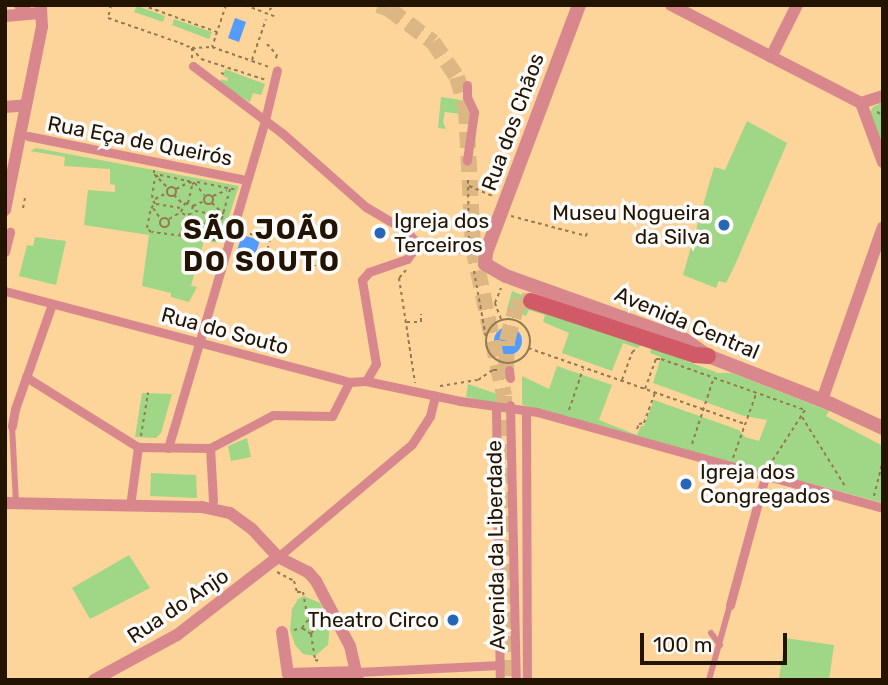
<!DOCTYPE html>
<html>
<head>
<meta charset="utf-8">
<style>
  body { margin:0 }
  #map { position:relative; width:888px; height:685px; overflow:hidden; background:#fdd49a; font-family:Rubik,sans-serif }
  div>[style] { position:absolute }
  .green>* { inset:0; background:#a0d786 }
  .water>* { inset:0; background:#539cfc }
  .round { border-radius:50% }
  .secondary-tunnel>* { height:16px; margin-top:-8px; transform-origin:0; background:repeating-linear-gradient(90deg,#dcb783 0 16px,transparent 0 24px) }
  .path>* { height:2px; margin-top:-1px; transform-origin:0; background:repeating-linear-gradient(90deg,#957951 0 3.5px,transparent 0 7px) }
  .path>.ring { margin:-1px; padding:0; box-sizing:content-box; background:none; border:2px solid #957951; border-radius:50% }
  .service>* { height:6px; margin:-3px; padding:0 3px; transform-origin:3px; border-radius:3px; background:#d8888d }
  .pedestrian>* { height:9px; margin:-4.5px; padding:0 4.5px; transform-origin:4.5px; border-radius:4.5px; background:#d8888d }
  .minor>* { height:12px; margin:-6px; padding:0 6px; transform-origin:6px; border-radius:6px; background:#d8888d }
  .tertiary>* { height:14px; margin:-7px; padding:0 7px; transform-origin:7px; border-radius:7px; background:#d8888d }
  .secondary>* { height:16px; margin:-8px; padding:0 8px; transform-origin:8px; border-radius:8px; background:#d05a66 }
  .dots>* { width:19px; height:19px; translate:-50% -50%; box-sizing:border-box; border:4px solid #fcfcfc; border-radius:50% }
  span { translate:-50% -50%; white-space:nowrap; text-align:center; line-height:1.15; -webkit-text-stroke:7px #fcfcfc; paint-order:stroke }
  .street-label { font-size:21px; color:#231400 }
  .poi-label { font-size:21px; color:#231400 }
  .right { translate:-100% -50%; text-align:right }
  .left { translate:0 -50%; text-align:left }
  .district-label { font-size:28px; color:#231400; font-weight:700; letter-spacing:2px }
  .frame { position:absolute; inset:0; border:7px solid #231400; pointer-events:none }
  .scale { position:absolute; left:640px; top:633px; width:147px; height:32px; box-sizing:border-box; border:4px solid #231400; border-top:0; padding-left:9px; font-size:21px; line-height:24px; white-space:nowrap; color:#231400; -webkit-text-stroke:5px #fcfcfc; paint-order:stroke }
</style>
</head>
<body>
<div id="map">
  <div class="green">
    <i style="clip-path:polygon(137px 6px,165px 16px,163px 22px,134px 12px)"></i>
    <i style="clip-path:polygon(174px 19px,212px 32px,209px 39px,172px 25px)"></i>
    <i style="clip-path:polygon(225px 69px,265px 84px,261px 95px,253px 93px,250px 102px,219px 85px,221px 79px,227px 81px,228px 78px,223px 76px)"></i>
    <i style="clip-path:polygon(441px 97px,461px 100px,461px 114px,445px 112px,443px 122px,446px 129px,438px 128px)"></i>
    <i style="clip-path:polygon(883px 102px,883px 153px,869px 114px,873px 107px)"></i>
    <i style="clip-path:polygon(747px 121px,787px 143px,735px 265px,726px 283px,719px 281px,716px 288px,683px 275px,714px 167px,725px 170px)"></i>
    <i style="clip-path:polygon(36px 148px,239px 186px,220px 243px,204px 241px,191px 286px,197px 287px,189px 302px,171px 297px,171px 293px,142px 286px,149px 235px,84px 225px,88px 190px,115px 192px,115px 185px,110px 184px,110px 169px,64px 166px,65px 157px,30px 151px)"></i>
    <i style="clip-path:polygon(35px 237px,66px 241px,56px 285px,19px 276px,27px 245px,33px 246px)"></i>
    <i style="clip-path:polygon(512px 291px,531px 299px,531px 302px,667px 349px,666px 353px,718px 373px,732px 373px,829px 411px,826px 416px,883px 446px,883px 503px,522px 405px,522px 376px,549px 389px,557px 366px,612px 385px,599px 420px,637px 435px,641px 426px,644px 426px,654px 400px,739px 430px,745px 437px,759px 441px,767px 420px,744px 416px,653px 383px,661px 357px,650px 353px,652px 346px,646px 343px,637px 348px,623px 343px,612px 371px,562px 353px,569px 333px,543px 322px,545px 315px,529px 310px,526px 316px,507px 309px)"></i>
    <i style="clip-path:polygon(468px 384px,497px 394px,497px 404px,466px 397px)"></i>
    <i style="clip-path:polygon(142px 393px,172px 394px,161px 433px,156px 438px,135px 437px)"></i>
    <i style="clip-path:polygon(247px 438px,251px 457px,231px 461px,228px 446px)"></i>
    <i style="clip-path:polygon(151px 473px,196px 475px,197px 498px,150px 496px)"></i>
    <i style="clip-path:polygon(129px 555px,150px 588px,90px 619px,72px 588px)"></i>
    <i style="clip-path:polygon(304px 596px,320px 603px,330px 623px,328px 645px,315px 656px,303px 654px,295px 645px,290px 630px,292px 609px,298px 599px)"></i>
    <i style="clip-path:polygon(785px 638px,834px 645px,829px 680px,779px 678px)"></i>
  </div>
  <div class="water">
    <i style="clip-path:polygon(235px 18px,246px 22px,239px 42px,228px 38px)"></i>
    <i style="clip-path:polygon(242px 235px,260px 240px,254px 259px,236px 254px)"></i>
    <i class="round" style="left:494px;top:327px;width:28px;height:28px"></i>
  </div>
  <div class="secondary-tunnel">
    <i style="left:378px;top:5px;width:12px;rotate:20deg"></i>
    <i style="left:389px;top:9px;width:55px;rotate:36.9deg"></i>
    <i style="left:433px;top:42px;width:42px;rotate:55.6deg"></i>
    <i style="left:457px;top:77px;width:32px;rotate:74deg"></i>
    <i style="left:466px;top:108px;width:139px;rotate:87.1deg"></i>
    <i style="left:473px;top:247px;width:152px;rotate:78.2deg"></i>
    <i style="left:504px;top:396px;width:284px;rotate:88.4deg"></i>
    <i style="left:506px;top:370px;width:29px;rotate:-88deg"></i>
    <i style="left:507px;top:341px;width:34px;rotate:-75deg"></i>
    <i style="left:516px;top:308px;width:9px;rotate:-49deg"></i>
    <i style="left:522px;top:301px;width:9px"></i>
  </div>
  <div class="path">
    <i style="left:111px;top:5px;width:13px;rotate:103deg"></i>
    <i style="left:108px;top:18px;width:76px;rotate:19.1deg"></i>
    <i style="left:180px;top:43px;width:13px;rotate:23deg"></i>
    <i style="left:192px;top:48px;width:14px;rotate:51deg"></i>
    <i style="left:201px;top:59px;width:68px;rotate:17.9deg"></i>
    <i style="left:142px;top:5px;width:80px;rotate:19.8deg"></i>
    <i style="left:226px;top:5px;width:44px;rotate:108.4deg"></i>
    <i style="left:212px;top:47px;width:60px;rotate:19.3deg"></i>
    <i style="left:245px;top:5px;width:33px;rotate:21deg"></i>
    <i style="left:269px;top:10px;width:6px;rotate:-39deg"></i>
    <i style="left:267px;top:44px;width:15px;rotate:48deg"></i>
    <i style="left:277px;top:55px;width:5px;rotate:112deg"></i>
    <i style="left:192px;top:58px;width:10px;rotate:-90deg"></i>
    <i style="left:192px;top:48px;width:19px;rotate:-3deg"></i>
    <i style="left:252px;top:60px;width:43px;rotate:-71.1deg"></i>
    <i style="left:221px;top:73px;width:3px;rotate:18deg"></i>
    <i style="left:877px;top:112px;width:7px;rotate:27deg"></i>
    <i style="left:154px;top:170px;width:4px;rotate:90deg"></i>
    <i style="left:154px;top:174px;width:18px;rotate:45deg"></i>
    <i style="left:468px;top:180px;width:62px;rotate:89.1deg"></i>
    <i style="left:195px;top:183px;width:15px;rotate:53deg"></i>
    <i style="left:469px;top:186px;width:26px;rotate:23deg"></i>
    <i class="ring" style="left:166.5px;top:186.5px;width:7px;height:7px"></i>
    <i style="left:176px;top:189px;width:16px;rotate:-27deg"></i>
    <i style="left:230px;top:189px;width:53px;rotate:105.4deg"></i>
    <i style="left:216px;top:240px;width:65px;rotate:-173deg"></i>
    <i style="left:151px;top:232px;width:6px;rotate:-135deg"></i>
    <i style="left:147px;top:228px;width:20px;rotate:-79deg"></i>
    <i style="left:151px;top:208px;width:6px;rotate:-45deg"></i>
    <i style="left:155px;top:204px;width:7px;rotate:-117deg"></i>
    <i style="left:152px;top:198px;width:21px;rotate:-82deg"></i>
    <i style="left:155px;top:177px;width:5px;rotate:-22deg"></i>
    <i style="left:160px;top:175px;width:30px;rotate:12deg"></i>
    <i style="left:189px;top:181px;width:4px;rotate:45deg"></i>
    <i style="left:192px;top:184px;width:5px;rotate:-22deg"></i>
    <i style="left:197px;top:182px;width:38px;rotate:11deg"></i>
    <i class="ring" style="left:203.5px;top:194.5px;width:7px;height:7px"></i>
    <i style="left:174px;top:195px;width:13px;rotate:45deg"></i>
    <i style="left:213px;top:196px;width:15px;rotate:-23deg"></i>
    <i style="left:155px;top:199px;width:11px;rotate:-27deg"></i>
    <i style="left:188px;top:203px;width:18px;rotate:-77deg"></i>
    <i style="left:212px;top:203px;width:16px;rotate:43deg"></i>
    <i style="left:156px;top:204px;width:25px;rotate:9deg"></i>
    <i style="left:193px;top:206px;width:8px;rotate:104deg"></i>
    <i style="left:191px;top:214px;width:6px;rotate:171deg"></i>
    <i style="left:185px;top:215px;width:5px;rotate:-143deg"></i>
    <i style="left:181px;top:212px;width:10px;rotate:-66deg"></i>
    <i style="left:185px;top:203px;width:9px;rotate:21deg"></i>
    <i style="left:193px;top:206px;width:12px;rotate:-24deg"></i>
    <i style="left:23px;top:208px;width:10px;rotate:-79deg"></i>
    <i style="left:153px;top:208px;width:12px;rotate:55deg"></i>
    <i style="left:195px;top:211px;width:28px;rotate:10deg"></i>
    <i style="left:192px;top:215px;width:11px;rotate:52deg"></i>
    <i style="left:511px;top:216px;width:78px;rotate:14.9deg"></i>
    <i style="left:586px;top:236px;width:3px;rotate:-72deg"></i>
    <i class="ring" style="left:159.5px;top:217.5px;width:7px;height:7px"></i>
    <i style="left:169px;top:219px;width:14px;rotate:-30deg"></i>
    <i class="ring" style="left:197.5px;top:222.5px;width:7px;height:7px"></i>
    <i style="left:207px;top:224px;width:16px;rotate:-22deg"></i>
    <i style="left:206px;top:231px;width:12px;rotate:42deg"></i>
    <i style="left:243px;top:232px;width:28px;rotate:15deg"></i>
    <i style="left:270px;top:239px;width:12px;rotate:104deg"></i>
    <i style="left:267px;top:251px;width:13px;rotate:18deg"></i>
    <i style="left:180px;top:235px;width:20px;rotate:-75deg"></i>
    <i style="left:187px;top:235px;width:11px;rotate:-27deg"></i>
    <i style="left:235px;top:259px;width:28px;rotate:17deg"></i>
    <i style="left:262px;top:267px;width:16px;rotate:-72deg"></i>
    <i style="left:312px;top:265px;width:24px;rotate:17deg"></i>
    <i style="left:406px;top:270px;width:11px;rotate:131deg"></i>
    <i style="left:399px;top:278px;width:106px;rotate:81.3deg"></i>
    <i style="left:474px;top:271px;width:68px;rotate:79.8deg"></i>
    <i class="ring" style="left:486px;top:319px;width:42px;height:42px"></i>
    <i style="left:501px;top:319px;width:17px;rotate:-111deg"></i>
    <i style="left:495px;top:303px;width:16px;rotate:-68deg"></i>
    <i style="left:407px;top:322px;width:14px"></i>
    <i style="left:421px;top:322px;width:8px;rotate:-90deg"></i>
    <i style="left:528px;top:348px;width:230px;rotate:19.3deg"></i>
    <i style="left:622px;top:380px;width:30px;rotate:-70deg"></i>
    <i style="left:632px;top:352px;width:6px;rotate:-31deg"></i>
    <i style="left:440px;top:386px;width:38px;rotate:-9deg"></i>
    <i style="left:478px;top:380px;width:18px;rotate:-34deg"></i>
    <i style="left:493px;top:370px;width:7px"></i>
    <i style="left:645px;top:389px;width:32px;rotate:-70deg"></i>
    <i style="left:656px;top:359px;width:5px"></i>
    <i style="left:661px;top:359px;width:153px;rotate:19.5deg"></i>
    <i style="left:805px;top:410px;width:67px;rotate:122.7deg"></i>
    <i style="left:569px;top:410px;width:43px;rotate:-71.1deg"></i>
    <i style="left:802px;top:417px;width:81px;rotate:58.1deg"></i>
    <i style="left:637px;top:429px;width:5px;rotate:-68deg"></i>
    <i style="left:639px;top:424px;width:5px;rotate:-11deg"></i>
    <i style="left:644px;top:423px;width:32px;rotate:-70deg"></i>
    <i style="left:141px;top:436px;width:44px;rotate:-80.8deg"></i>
    <i style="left:692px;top:444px;width:67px;rotate:-71.8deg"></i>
    <i style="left:733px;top:458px;width:68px;rotate:-70.2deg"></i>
    <i style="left:874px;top:496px;width:37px;rotate:-76deg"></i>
    <i style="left:277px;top:572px;width:19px;rotate:28deg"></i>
    <i style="left:294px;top:581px;width:11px;rotate:75deg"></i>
    <i style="left:297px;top:592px;width:6px"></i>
    <i style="left:303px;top:592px;width:28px;rotate:80deg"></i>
    <i style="left:317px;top:625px;width:10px;rotate:-6deg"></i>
    <i style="left:294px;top:630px;width:8px;rotate:-14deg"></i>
    <i style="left:302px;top:628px;width:10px;rotate:-53deg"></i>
    <i style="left:308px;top:620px;width:10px;rotate:29deg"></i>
    <i style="left:317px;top:625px;width:11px;rotate:124deg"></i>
    <i style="left:311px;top:634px;width:11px;rotate:-146deg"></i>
    <i style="left:311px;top:634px;width:26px;rotate:81deg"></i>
    <i style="left:315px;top:660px;width:5px;rotate:11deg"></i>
  </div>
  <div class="service">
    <i style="left:12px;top:426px;width:77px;rotate:87deg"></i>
    <i style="left:711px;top:633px;width:15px;rotate:53deg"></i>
    <i style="left:709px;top:680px;width:78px;rotate:-74.4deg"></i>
  </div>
  <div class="pedestrian">
    <i style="left:18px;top:5px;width:8px"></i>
    <i style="left:193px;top:66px;width:111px;rotate:37deg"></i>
    <i style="left:282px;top:133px;width:112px;rotate:41.4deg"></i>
    <i style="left:366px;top:207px;width:45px;rotate:30.5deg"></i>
    <i style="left:405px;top:230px;width:19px;rotate:47deg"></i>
    <i style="left:418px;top:244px;width:52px;rotate:6.6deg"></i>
    <i style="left:467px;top:85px;width:12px;rotate:90deg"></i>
    <i style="left:467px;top:97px;width:17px;rotate:65deg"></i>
    <i style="left:474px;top:112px;width:49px;rotate:98.3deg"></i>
    <i style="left:28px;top:136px;width:222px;rotate:11.4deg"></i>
    <i style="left:5px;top:252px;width:21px;rotate:-76deg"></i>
    <i style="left:5px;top:291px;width:356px;rotate:14.8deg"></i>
    <i style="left:349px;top:382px;width:17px;rotate:-3deg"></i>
    <i style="left:366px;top:381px;width:96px;rotate:12deg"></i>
    <i style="left:460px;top:401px;width:78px;rotate:8.1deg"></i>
    <i style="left:537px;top:412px;width:359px;rotate:15.5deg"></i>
    <i style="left:509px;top:370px;width:8px;rotate:83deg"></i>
    <i style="left:26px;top:377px;width:132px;rotate:32deg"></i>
    <i style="left:138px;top:447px;width:72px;rotate:0.8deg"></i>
    <i style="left:366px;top:381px;width:20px;rotate:-60deg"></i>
    <i style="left:376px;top:364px;width:85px;rotate:-99.5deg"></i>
    <i style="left:362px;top:280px;width:11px;rotate:-49deg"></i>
    <i style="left:369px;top:272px;width:40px;rotate:-18.9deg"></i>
    <i style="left:407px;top:259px;width:19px;rotate:-54deg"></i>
    <i style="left:510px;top:405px;width:275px;rotate:88.8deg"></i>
    <i style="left:496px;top:407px;width:273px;rotate:89.2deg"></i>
    <i style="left:526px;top:411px;width:269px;rotate:89.8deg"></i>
    <i style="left:12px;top:426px;width:17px;rotate:-80deg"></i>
    <i style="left:15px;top:409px;width:111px;rotate:-70.6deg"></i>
    <i style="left:168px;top:448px;width:342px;rotate:-73.5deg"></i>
    <i style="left:265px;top:120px;width:51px;rotate:-76.5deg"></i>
    <i style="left:213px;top:501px;width:53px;rotate:-93.2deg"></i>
    <i style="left:210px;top:448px;width:71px;rotate:-27.6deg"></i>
    <i style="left:273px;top:415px;width:59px;rotate:1deg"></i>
    <i style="left:332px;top:416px;width:38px;rotate:-63deg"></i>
    <i style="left:130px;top:506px;width:60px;rotate:-82.3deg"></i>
    <i style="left:278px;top:557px;width:175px;rotate:-40.1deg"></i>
    <i style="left:412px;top:444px;width:33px;rotate:-57deg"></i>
    <i style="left:430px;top:416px;width:21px;rotate:-76deg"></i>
    <i style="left:730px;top:605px;width:133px;rotate:-74.7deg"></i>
    <i style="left:357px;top:672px;width:143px;rotate:-2.8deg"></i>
  </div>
  <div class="minor">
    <i style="left:671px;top:5px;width:214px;rotate:27.3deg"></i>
    <i style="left:5px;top:16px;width:35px;rotate:-5deg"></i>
    <i style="left:771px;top:57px;width:58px;rotate:-63.4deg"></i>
    <i style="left:861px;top:103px;width:63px;rotate:69.6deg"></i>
    <i style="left:861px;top:103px;width:23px;rotate:-18deg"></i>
    <i style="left:5px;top:107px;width:21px;rotate:-5deg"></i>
    <i style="left:5px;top:210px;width:187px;rotate:-78.6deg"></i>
    <i style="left:42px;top:27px;width:22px;rotate:-93deg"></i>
    <i style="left:822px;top:400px;width:183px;rotate:-70.6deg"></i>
    <i style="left:5px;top:503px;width:197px;rotate:1.2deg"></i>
    <i style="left:202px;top:507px;width:29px;rotate:12deg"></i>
    <i style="left:230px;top:513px;width:27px;rotate:36deg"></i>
    <i style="left:252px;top:529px;width:38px;rotate:47deg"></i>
    <i style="left:278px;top:557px;width:34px;rotate:27deg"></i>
    <i style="left:308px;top:572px;width:12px;rotate:48deg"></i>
    <i style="left:316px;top:581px;width:73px;rotate:62.4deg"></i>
    <i style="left:350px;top:646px;width:35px;rotate:77deg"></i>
    <i style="left:282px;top:632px;width:42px;rotate:81.9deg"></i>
    <i style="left:288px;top:674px;width:69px;rotate:-1.7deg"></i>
    <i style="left:94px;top:680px;width:94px;rotate:-28.5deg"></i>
    <i style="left:177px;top:635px;width:128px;rotate:-37.7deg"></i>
  </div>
  <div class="tertiary">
    <i style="left:579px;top:5px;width:265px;rotate:110.6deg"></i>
    <i style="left:486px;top:253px;width:11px;rotate:95deg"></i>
    <i style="left:485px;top:264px;width:24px;rotate:30deg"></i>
    <i style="left:506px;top:276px;width:190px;rotate:19.7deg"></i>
    <i style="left:685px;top:340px;width:28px;rotate:35deg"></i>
    <i style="left:708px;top:356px;width:132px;rotate:21.3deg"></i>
    <i style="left:831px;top:404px;width:57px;rotate:24.8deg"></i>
  </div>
  <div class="secondary">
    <i style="left:531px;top:301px;width:173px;rotate:18.2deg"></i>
    <i style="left:695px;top:355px;width:13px;rotate:4deg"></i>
  </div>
  <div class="dots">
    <i style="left:724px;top:225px;background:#2666b8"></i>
    <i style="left:380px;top:233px;background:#2666b8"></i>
    <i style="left:686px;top:484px;background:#2666b8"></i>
    <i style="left:453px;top:620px;background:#2666b8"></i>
  </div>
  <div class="street-label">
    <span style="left:513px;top:122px;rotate:-70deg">Rua dos Chãos</span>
    <span style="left:140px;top:141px;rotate:11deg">Rua Eça de Queirós</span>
    <span style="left:687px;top:323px;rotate:23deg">Avenida Central</span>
    <span style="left:225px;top:331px;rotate:15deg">Rua do Souto</span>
    <span style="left:496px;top:545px;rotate:-91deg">Avenida da Liberdade</span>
    <span style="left:178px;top:606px;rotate:-34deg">Rua do Anjo</span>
  </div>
  <div class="poi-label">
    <span class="right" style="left:710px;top:225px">Museu Nogueira<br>da Silva</span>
    <span class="left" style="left:394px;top:233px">Igreja dos<br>Terceiros</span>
    <span class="left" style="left:700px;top:484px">Igreja dos<br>Congregados</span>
    <span class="right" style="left:439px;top:620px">Theatro Circo</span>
  </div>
  <div class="district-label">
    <span style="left:262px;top:246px">SÃO JOÃO<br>DO SOUTO</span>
  </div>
  <div class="frame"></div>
  <div class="scale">100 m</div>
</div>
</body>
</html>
